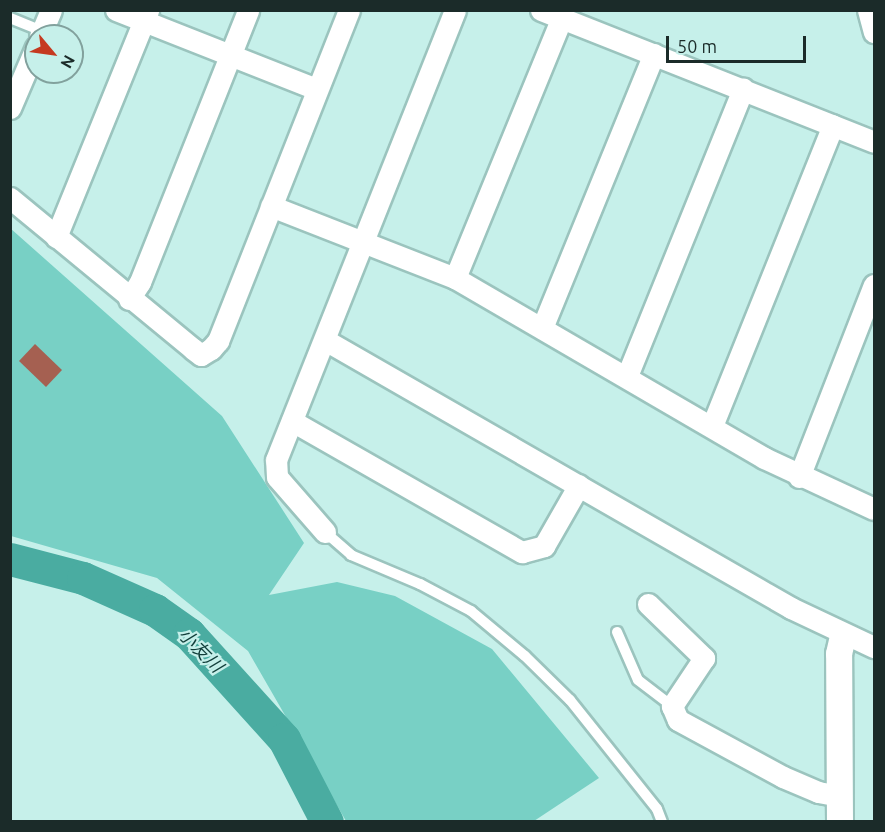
<!DOCTYPE html>
<html>
<head>
<meta charset="utf-8">
<style>
  body { margin:0 }
  #map { position:relative; width:885px; height:832px; overflow:hidden; background:#c6f0ea; font-family:Ubuntu,"Noto Sans JP",sans-serif }
  div>[style] { position:absolute }
  .green>* { inset:0; background:#78d0c5 }
  .river>* { height:33px; margin:-16.5px; padding:0 16.5px; transform-origin:16.5px; border-radius:16.5px; background:#4aaca1 }
  .building>* { inset:0; background:#a56051 }
  .roads { filter:drop-shadow(2px 0 #9bc4be) drop-shadow(-2px 0 #9bc4be) drop-shadow(0 2px #9bc4be) drop-shadow(0 -2px #9bc4be) }
  .service>* { height:10px; margin:-5px; padding:0 5px; transform-origin:5px; border-radius:5px; background:#fff }
  .minor>* { height:21px; margin:-10.5px; padding:0 10.5px; transform-origin:10.5px; border-radius:10.5px; background:#fff }
  .tertiary>* { height:26px; margin:-13px; padding:0 13px; transform-origin:13px; border-radius:13px; background:#fff }
  span { translate:-50% -50%; white-space:nowrap; text-align:center; line-height:1.15; -webkit-text-stroke:4.5px #c6f0ea; paint-order:stroke }
  .water-label { font-size:18px; color:#103d39; font-style:italic }
  .frame { position:absolute; inset:0; border:12px solid #1b2b29; pointer-events:none }
  .north { position:absolute; left:24px; top:24px; width:60px; height:60px; box-sizing:border-box; background:#c6f0ea; border:2px solid #82a19d; border-radius:50%; rotate:119deg; font-size:16px; font-weight:700; line-height:24px; text-align:center; color:#1b2b29 }
  .north::after { content:''; display:block; margin:auto; width:21px; height:27px; background:#c53a20; clip-path:polygon(50% 0,100% 100%,50% 72%,0 100%) }
  .scale { position:absolute; left:666px; top:36px; width:140px; height:27px; box-sizing:border-box; border:3px solid #1b2b29; border-top:0; padding-left:8px; font-size:18px; line-height:21px; white-space:nowrap; color:#1b2b29; -webkit-text-stroke:4px #c6f0ea; paint-order:stroke }
</style>
</head>
<body>
<div id="map">
  <div class="green">
    <i style="clip-path:polygon(10px 228px,222px 416px,304px 543px,269px 595px,337px 582px,395px 596px,492px 649px,599px 778px,534px 821px,346px 821px,248px 651px,157px 578px,11px 536px)"></i>
  </div>
  <div class="river">
    <i style="left:10px;top:559px;width:75px;rotate:14.6deg"></i>
    <i style="left:83px;top:578px;width:79px;rotate:24deg"></i>
    <i style="left:155px;top:610px;width:42px;rotate:35.2deg"></i>
    <i style="left:189px;top:634px;width:142px;rotate:47.9deg"></i>
    <i style="left:284px;top:739px;width:93px;rotate:62.6deg"></i>
  </div>
  <div class="building">
    <i style="clip-path:polygon(35px 344px,62px 370px,46px 387px,19px 361px)"></i>
  </div>
  <div class="roads">
    <div class="service">
      <i style="left:10px;top:18px;width:35px;rotate:22deg"></i>
      <i style="left:325px;top:532px;width:35px;rotate:41deg"></i>
      <i style="left:351px;top:555px;width:75px;rotate:22.8deg"></i>
      <i style="left:420px;top:584px;width:58px;rotate:27.9deg"></i>
      <i style="left:471px;top:611px;width:70px;rotate:39.8deg"></i>
      <i style="left:525px;top:656px;width:63px;rotate:44.4deg"></i>
      <i style="left:570px;top:700px;width:139px;rotate:51.4deg"></i>
      <i style="left:657px;top:809px;width:14px;rotate:69deg"></i>
      <i style="left:617px;top:632px;width:52px;rotate:66.4deg"></i>
      <i style="left:638px;top:680px;width:43px;rotate:37.4deg"></i>
    </div>
    <div class="minor">
      <i style="left:116px;top:10px;width:216px;rotate:21.5deg"></i>
      <i style="left:541px;top:10px;width:358px;rotate:21.6deg"></i>
      <i style="left:868px;top:10px;width:23px;rotate:75deg"></i>
      <i style="left:40px;top:36px;width:28px;rotate:-67deg"></i>
      <i style="left:10px;top:108px;width:66px;rotate:-66.9deg"></i>
      <i style="left:10px;top:198px;width:237px;rotate:39.5deg"></i>
      <i style="left:193px;top:349px;width:10px;rotate:37deg"></i>
      <i style="left:201px;top:355px;width:12px;rotate:-31deg"></i>
      <i style="left:211px;top:349px;width:11px;rotate:-49deg"></i>
      <i style="left:218px;top:341px;width:356px;rotate:-68.4deg"></i>
      <i style="left:271px;top:206px;width:198px;rotate:21.4deg"></i>
      <i style="left:455px;top:278px;width:358px;rotate:30.2deg"></i>
      <i style="left:764px;top:458px;width:121px;rotate:24.9deg"></i>
      <i style="left:56px;top:237px;width:245px;rotate:-67.9deg"></i>
      <i style="left:455px;top:278px;width:280px;rotate:-67.7deg"></i>
      <i style="left:129px;top:299px;width:20px;rotate:-57deg"></i>
      <i style="left:140px;top:282px;width:293px;rotate:-68.3deg"></i>
      <i style="left:542px;top:328px;width:296px;rotate:-67.8deg"></i>
      <i style="left:325px;top:340px;width:538px;rotate:29.9deg"></i>
      <i style="left:791px;top:608px;width:92px;rotate:25.2deg"></i>
      <i style="left:627px;top:376px;width:310px;rotate:-68deg"></i>
      <i style="left:292px;top:421px;width:265px;rotate:29.7deg"></i>
      <i style="left:522px;top:552px;width:23px;rotate:-15deg"></i>
      <i style="left:544px;top:546px;width:70px;rotate:-60.2deg"></i>
      <i style="left:712px;top:426px;width:324px;rotate:-68.1deg"></i>
      <i style="left:799px;top:477px;width:206px;rotate:-68.7deg"></i>
      <i style="left:325px;top:532px;width:73px;rotate:-131.1deg"></i>
      <i style="left:277px;top:477px;width:17px;rotate:-93deg"></i>
      <i style="left:276px;top:460px;width:484px;rotate:-68.3deg"></i>
      <i style="left:648px;top:604px;width:78px;rotate:44deg"></i>
      <i style="left:704px;top:658px;width:58px;rotate:123.7deg"></i>
      <i style="left:672px;top:706px;width:15px;rotate:67deg"></i>
      <i style="left:678px;top:720px;width:119px;rotate:28.5deg"></i>
      <i style="left:783px;top:777px;width:38px;rotate:23deg"></i>
      <i style="left:818px;top:792px;width:22px;rotate:10deg"></i>
    </div>
    <div class="tertiary">
      <i style="left:840px;top:822px;width:168px;rotate:-90.3deg"></i>
      <i style="left:839px;top:654px;width:18px;rotate:-77deg"></i>
    </div>
  </div>
  <div class="water-label">
    <span style="left:201px;top:650px;rotate:45deg">小友川</span>
  </div>
  <div class="frame"></div>
  <div class="north">N</div>
  <div class="scale">50 m</div>
</div>
</body>
</html>
